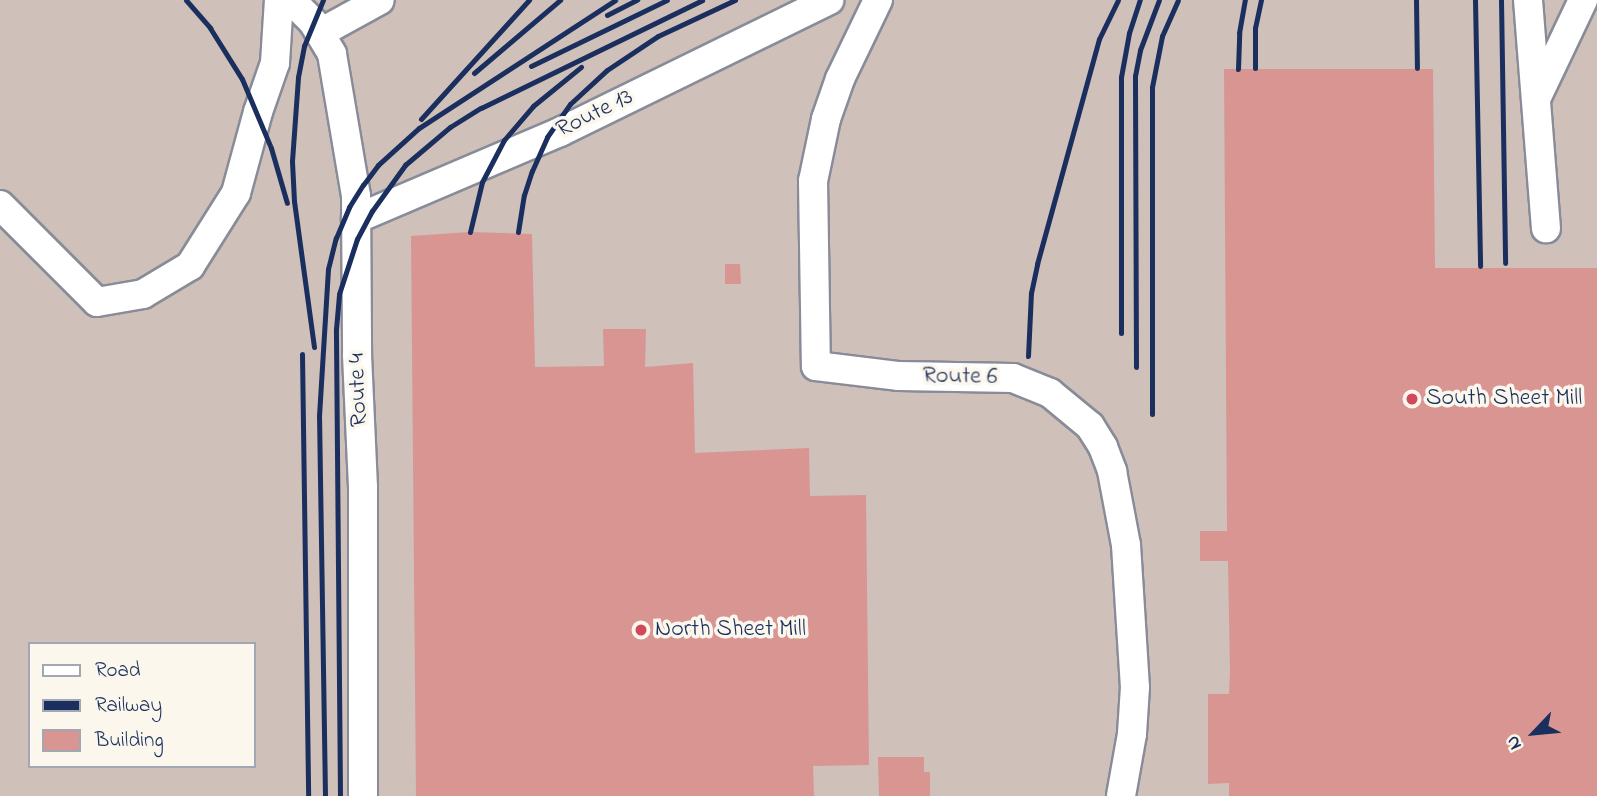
<!DOCTYPE html>
<html>
<head>
<meta charset="utf-8">
<style>
  body { margin:0 }
  #map { position:relative; width:1597px; height:796px; overflow:hidden; background:#f5e9d3; font-family:"Indie Flower",sans-serif }
  div>[style] { position:absolute }
  .industrial>* { inset:0; background:#cfc0ba }
  .building>* { inset:0; background:#d89592 }
  .roads { filter:drop-shadow(2px 0 #888c98) drop-shadow(-2px 0 #888c98) drop-shadow(0 2px #888c98) drop-shadow(0 -2px #888c98) }
  .minor>* { height:28px; margin:-14px; padding:0 14px; transform-origin:14px; border-radius:14px; background:#fff }
  .rail>* { height:5px; margin:-2.5px; padding:0 2.5px; transform-origin:2.5px; border-radius:2.5px; background:#1b2f5e }
  .dots>* { width:19px; height:19px; translate:-50% -50%; box-sizing:border-box; border:4px solid #fbf7ec; border-radius:50% }
  span { translate:-50% -50%; white-space:nowrap; text-align:center; line-height:1.15; -webkit-text-stroke:7px #fbf7ec; paint-order:stroke }
  .street-label { font-size:24px; color:#1b2f5e }
  .poi-label { font-size:24px; color:#1b2f5e }
  .left { translate:0 -50%; text-align:left }
  .legend { position:absolute; left:28px; top:642px; width:228px; height:126px; box-sizing:border-box; background:#fbf7ec; border:2px solid #a1a7b3; margin:0; padding:9px 12px; list-style:none; font-size:21px; color:#1b2f5e }
  .legend li { display:flex; align-items:center; gap:14px; height:35px }
  .legend b { width:35px; border:2px solid #a1a7b3 }
  .north { position:absolute; left:1499px; top:698px; width:70px; height:70px; -webkit-text-stroke:5px #fbf7ec; paint-order:stroke; rotate:244deg; font-size:19px; font-weight:700; line-height:28px; text-align:center; color:#1b2f5e }
  .north::after { content:''; display:block; margin:auto; width:24px; height:32px; background:#1b2f5e; clip-path:polygon(50% 0,100% 100%,50% 72%,0 100%) }
</style>
</head>
<body>
<div id="map">
  <div class="industrial">
    <i style="clip-path:polygon(evenodd,0 0,1597px 0,1597px 796px,0 796px,0 0,30px 644px,254px 644px,254px 766px,30px 766px,30px 644px)"></i>
  </div>
  <div class="building">
    <i style="clip-path:polygon(1224px 69px,1433px 69px,1435px 268px,1597px 268px,1597px 796px,1229px 796px,1229px 783px,1208px 784px,1208px 694px,1229px 694px,1230px 672px,1228px 561px,1200px 561px,1200px 531px,1227px 531px)"></i>
    <i style="clip-path:polygon(470px 232px,532px 234px,535px 367px,604px 366px,603px 329px,646px 329px,645px 367px,693px 363px,695px 453px,809px 448px,810px 496px,866px 495px,869px 765px,813px 766px,814px 796px,416px 796px,411px 236px)"></i>
    <i style="clip-path:polygon(725px 264px,740px 264px,741px 284px,725px 284px)"></i>
    <i style="clip-path:polygon(878px 757px,924px 757px,924px 772px,930px 772px,930px 796px,879px 796px)"></i>
  </div>
  <div class="roads">
    <div class="minor">
      <i style="left:291px;top:0;width:31px;rotate:45deg"></i>
      <i style="left:313px;top:22px;width:37px;rotate:59deg"></i>
      <i style="left:332px;top:54px;width:144px;rotate:80.4deg"></i>
      <i style="left:356px;top:196px;width:159px;rotate:89.6deg"></i>
      <i style="left:357px;top:355px;width:133px;rotate:87.4deg"></i>
      <i style="left:363px;top:488px;width:308px;rotate:90deg"></i>
      <i style="left:878px;top:0;width:88px;rotate:115.7deg"></i>
      <i style="left:840px;top:79px;width:42px;rotate:109.3deg"></i>
      <i style="left:826px;top:119px;width:63px;rotate:101.8deg"></i>
      <i style="left:813px;top:181px;width:185px;rotate:89.1deg"></i>
      <i style="left:816px;top:366px;width:84px;rotate:6.9deg"></i>
      <i style="left:899px;top:376px;width:114px;rotate:1deg"></i>
      <i style="left:1013px;top:378px;width:40px;rotate:22deg"></i>
      <i style="left:1050px;top:393px;width:52px;rotate:39.5deg"></i>
      <i style="left:1090px;top:426px;width:25px;rotate:58deg"></i>
      <i style="left:1103px;top:447px;width:26px;rotate:69deg"></i>
      <i style="left:1112px;top:471px;width:75px;rotate:79.3deg"></i>
      <i style="left:1126px;top:545px;width:142px;rotate:86.4deg"></i>
      <i style="left:1135px;top:687px;width:47px;rotate:93.7deg"></i>
      <i style="left:1132px;top:734px;width:63px;rotate:100.1deg"></i>
      <i style="left:1528px;top:0;width:229px;rotate:85.5deg"></i>
      <i style="left:320px;top:33px;width:68px;rotate:-28.8deg"></i>
      <i style="left:1536px;top:99px;width:110px;rotate:-64.6deg"></i>
      <i style="left:0;top:205px;width:137px;rotate:45deg"></i>
      <i style="left:97px;top:302px;width:47px;rotate:-9.9deg"></i>
      <i style="left:143px;top:294px;width:55px;rotate:-30.8deg"></i>
      <i style="left:190px;top:266px;width:86px;rotate:-57.8deg"></i>
      <i style="left:236px;top:193px;width:84px;rotate:-74.8deg"></i>
      <i style="left:258px;top:112px;width:52px;rotate:-70.9deg"></i>
      <i style="left:275px;top:63px;width:63px;rotate:-86.4deg"></i>
      <i style="left:356px;top:219px;width:222px;rotate:-23.1deg"></i>
      <i style="left:560px;top:132px;width:300px;rotate:-26.1deg"></i>
    </div>
  </div>
  <div class="rail">
    <i style="left:186px;top:0;width:37px;rotate:49deg"></i>
    <i style="left:210px;top:28px;width:60px;rotate:57.9deg"></i>
    <i style="left:242px;top:79px;width:75px;rotate:67.2deg"></i>
    <i style="left:271px;top:148px;width:57px;rotate:73.8deg"></i>
    <i style="left:1416px;top:0;width:68px;rotate:89.2deg"></i>
    <i style="left:1475px;top:0;width:266px;rotate:88.9deg"></i>
    <i style="left:1501px;top:0;width:263px;rotate:89.1deg"></i>
    <i style="left:607px;top:15px;width:34px;rotate:-27deg"></i>
    <i style="left:531px;top:66px;width:151px;rotate:-25.9deg"></i>
    <i style="left:1255px;top:68px;width:40px;rotate:-90deg"></i>
    <i style="left:1255px;top:28px;width:29px;rotate:-78deg"></i>
    <i style="left:1238px;top:69px;width:36px;rotate:-88deg"></i>
    <i style="left:1239px;top:33px;width:34px;rotate:-80deg"></i>
    <i style="left:474px;top:73px;width:113px;rotate:-40.3deg"></i>
    <i style="left:421px;top:119px;width:161px;rotate:-47.8deg"></i>
    <i style="left:470px;top:232px;width:51px;rotate:-76.5deg"></i>
    <i style="left:482px;top:182px;width:47px;rotate:-62.4deg"></i>
    <i style="left:504px;top:140px;width:45px;rotate:-49.5deg"></i>
    <i style="left:533px;top:106px;width:62px;rotate:-39.1deg"></i>
    <i style="left:518px;top:232px;width:37px;rotate:-81deg"></i>
    <i style="left:524px;top:195px;width:25px;rotate:-72deg"></i>
    <i style="left:532px;top:171px;width:37px;rotate:-66deg"></i>
    <i style="left:547px;top:137px;width:40px;rotate:-55.1deg"></i>
    <i style="left:570px;top:104px;width:50px;rotate:-42.6deg"></i>
    <i style="left:607px;top:70px;width:61px;rotate:-33.7deg"></i>
    <i style="left:658px;top:36px;width:85px;rotate:-25.1deg"></i>
    <i style="left:1121px;top:333px;width:256px;rotate:-90deg"></i>
    <i style="left:1121px;top:77px;width:45px;rotate:-79.7deg"></i>
    <i style="left:1129px;top:33px;width:35px;rotate:-72deg"></i>
    <i style="left:314px;top:347px;width:147px;rotate:-97.8deg"></i>
    <i style="left:294px;top:201px;width:40px;rotate:-92.9deg"></i>
    <i style="left:292px;top:161px;width:84px;rotate:-85.9deg"></i>
    <i style="left:298px;top:77px;width:32px;rotate:-79deg"></i>
    <i style="left:304px;top:46px;width:50px;rotate:-67.6deg"></i>
    <i style="left:302px;top:354px;width:442px;rotate:89.2deg"></i>
    <i style="left:1028px;top:356px;width:63px;rotate:-87.3deg"></i>
    <i style="left:1031px;top:293px;width:30px;rotate:-78deg"></i>
    <i style="left:1037px;top:264px;width:233px;rotate:-74.6deg"></i>
    <i style="left:1099px;top:39px;width:43px;rotate:-64deg"></i>
    <i style="left:1136px;top:367px;width:291px;rotate:-90.2deg"></i>
    <i style="left:1135px;top:76px;width:26px;rotate:-79deg"></i>
    <i style="left:1140px;top:50px;width:53px;rotate:-69.2deg"></i>
    <i style="left:1152px;top:414px;width:327px;rotate:-90deg"></i>
    <i style="left:1152px;top:87px;width:52px;rotate:-78.9deg"></i>
    <i style="left:1162px;top:36px;width:39px;rotate:-66deg"></i>
    <i style="left:325px;top:796px;width:380px;rotate:-90.9deg"></i>
    <i style="left:319px;top:416px;width:147px;rotate:-86.5deg"></i>
    <i style="left:328px;top:269px;width:32px;rotate:-76deg"></i>
    <i style="left:336px;top:238px;width:34px;rotate:-67deg"></i>
    <i style="left:349px;top:207px;width:26px;rotate:-58deg"></i>
    <i style="left:363px;top:185px;width:25px;rotate:-53deg"></i>
    <i style="left:378px;top:165px;width:55px;rotate:-42.1deg"></i>
    <i style="left:419px;top:128px;width:234px;rotate:-33.1deg"></i>
    <i style="left:340px;top:796px;width:467px;rotate:-90.5deg"></i>
    <i style="left:336px;top:329px;width:35px;rotate:-85deg"></i>
    <i style="left:339px;top:294px;width:58px;rotate:-71.9deg"></i>
    <i style="left:357px;top:239px;width:32px;rotate:-62deg"></i>
    <i style="left:372px;top:211px;width:57px;rotate:-54.3deg"></i>
    <i style="left:405px;top:165px;width:59px;rotate:-40.2deg"></i>
    <i style="left:450px;top:127px;width:36px;rotate:-32deg"></i>
    <i style="left:481px;top:108px;width:246px;rotate:-26deg"></i>
  </div>
  <div class="dots">
    <i style="left:1412px;top:399px;background:#d1495b"></i>
    <i style="left:641px;top:630px;background:#d1495b"></i>
  </div>
  <div class="street-label">
    <span style="left:595px;top:114px;rotate:-26deg">Route 13</span>
    <span style="left:960px;top:377px;rotate:1deg">Route 6</span>
    <span style="left:359px;top:390px;rotate:-92deg">Route 4</span>
  </div>
  <div class="poi-label">
    <span class="left" style="left:1426px;top:399px">South Sheet Mill</span>
    <span class="left" style="left:655px;top:630px">North Sheet Mill</span>
  </div>
  <ul class="legend">
  <li><b style="height:9px;background:#fff"></b>Road</li>
  <li><b style="height:9px;background:#1b2f5e"></b>Railway</li>
  <li><b style="height:19px;background:#d89592"></b>Building</li>
  </ul>
  <div class="north">N</div>
</div>
</body>
</html>
